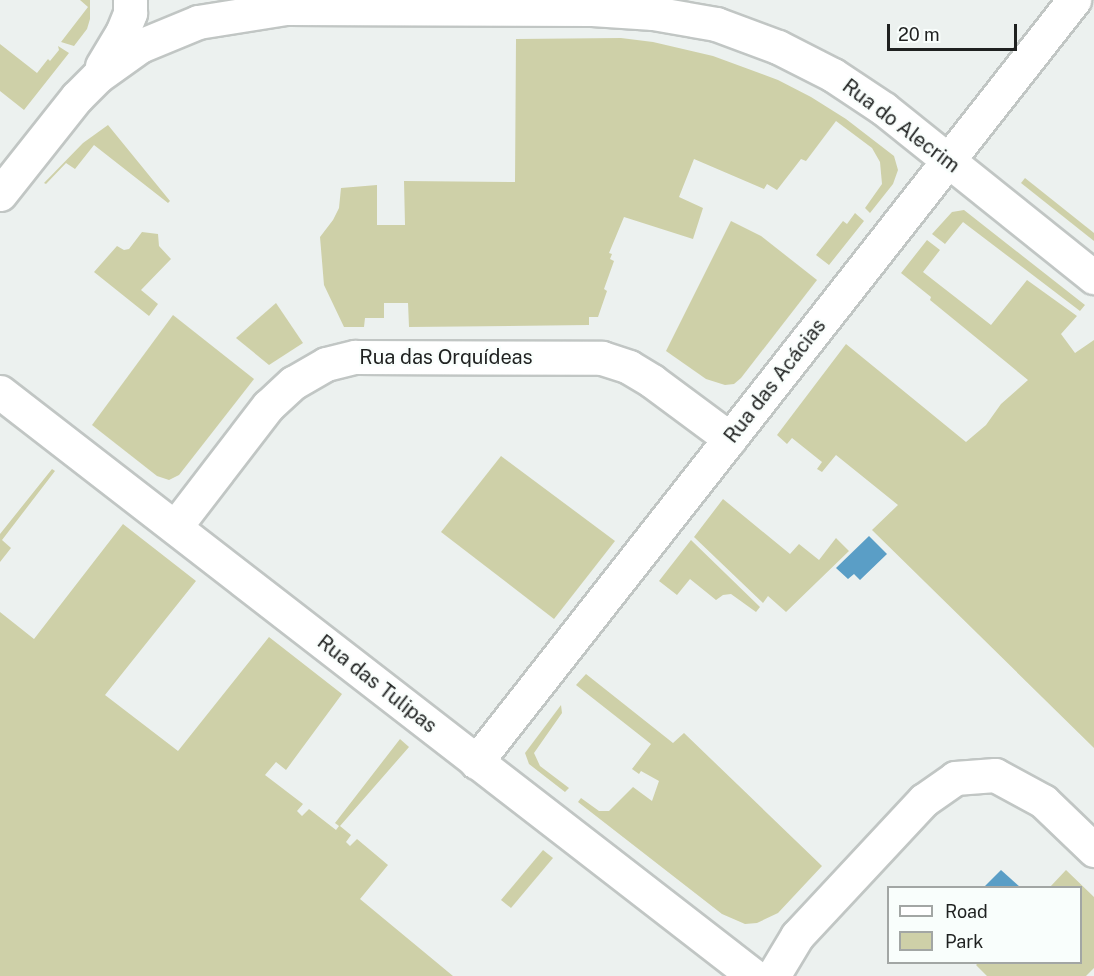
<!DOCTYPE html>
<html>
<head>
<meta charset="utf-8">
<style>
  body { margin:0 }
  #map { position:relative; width:1094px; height:976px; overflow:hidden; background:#ecf1ef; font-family:"Public Sans",sans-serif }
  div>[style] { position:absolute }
  .green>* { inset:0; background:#ced0a8 }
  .water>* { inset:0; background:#5a9ec6 }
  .roads { filter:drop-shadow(2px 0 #c1c6c4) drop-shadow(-2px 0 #c1c6c4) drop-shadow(0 2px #c1c6c4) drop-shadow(0 -2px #c1c6c4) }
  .minor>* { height:33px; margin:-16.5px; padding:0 16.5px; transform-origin:16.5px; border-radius:16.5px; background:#fff }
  span { translate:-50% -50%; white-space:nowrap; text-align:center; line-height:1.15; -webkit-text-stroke:4.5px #f9fefc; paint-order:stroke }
  .street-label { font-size:20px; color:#1f2120 }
  .legend { position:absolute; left:887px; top:886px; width:195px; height:78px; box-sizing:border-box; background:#f9fefc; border:2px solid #a2a6a4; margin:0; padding:8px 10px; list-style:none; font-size:18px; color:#1f2120 }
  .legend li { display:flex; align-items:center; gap:12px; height:30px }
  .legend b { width:30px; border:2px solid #a2a6a4 }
  .scale { position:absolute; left:887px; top:24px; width:130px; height:27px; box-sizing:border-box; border:3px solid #1f2120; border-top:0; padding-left:8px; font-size:18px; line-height:21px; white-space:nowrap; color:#1f2120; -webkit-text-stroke:4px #f9fefc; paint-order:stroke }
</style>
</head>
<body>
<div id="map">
  <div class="green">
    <i style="clip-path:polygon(80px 0,90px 0,90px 19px,87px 29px,74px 46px,61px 42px,88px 7px)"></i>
    <i style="clip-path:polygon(621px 38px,653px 42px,713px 56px,778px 80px,811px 97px,846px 119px,894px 156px,898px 170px,893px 184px,870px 213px,865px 208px,882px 184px,880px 162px,872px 148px,836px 121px,806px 161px,801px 159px,777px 190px,767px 184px,764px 189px,694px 159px,679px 197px,703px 208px,693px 239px,624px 217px,609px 253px,612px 254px,610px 259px,614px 261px,604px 289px,607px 291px,598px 317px,589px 317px,589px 325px,409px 327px,408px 303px,384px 303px,384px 318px,365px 318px,364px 327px,344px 327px,324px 285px,320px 237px,333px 220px,339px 208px,341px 188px,377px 185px,377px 225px,405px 225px,404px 181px,515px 182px,516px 39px)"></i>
    <i style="clip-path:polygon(0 44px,37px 73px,48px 59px,50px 61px,59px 50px,58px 46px,69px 53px,24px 110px,0 91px)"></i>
    <i style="clip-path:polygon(108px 125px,170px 201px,168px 203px,94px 145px,75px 169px,66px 163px,46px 184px,44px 183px,83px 143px)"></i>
    <i style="clip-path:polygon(1025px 178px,1094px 233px,1094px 241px,1021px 183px)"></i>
    <i style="clip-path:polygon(964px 210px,1085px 305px,1080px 311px,963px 222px,945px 244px,932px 234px,952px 212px)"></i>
    <i style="clip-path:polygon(855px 213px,864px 221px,829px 265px,816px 255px,843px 221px,847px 224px)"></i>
    <i style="clip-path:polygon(731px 221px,761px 236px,817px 280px,741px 378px,734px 384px,725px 385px,706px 379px,666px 351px)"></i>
    <i style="clip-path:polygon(142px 232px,158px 234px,159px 246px,171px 259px,141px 290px,158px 304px,149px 316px,94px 272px,117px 246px,124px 250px,129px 249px)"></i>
    <i style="clip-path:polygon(927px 240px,940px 250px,923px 272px,991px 325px,1027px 280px,1077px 316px,1061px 334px,1075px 353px,1094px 340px,1094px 748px,872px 530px,898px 505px,836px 455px,822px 472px,817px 469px,822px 462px,792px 438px,787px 444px,777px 435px,846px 344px,966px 442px,986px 425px,1001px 404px,1028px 380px,930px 300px,931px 297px,901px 273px)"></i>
    <i style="clip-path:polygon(276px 303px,303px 343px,269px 365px,236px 338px)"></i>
    <i style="clip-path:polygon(173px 315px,254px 379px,179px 475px,169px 480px,157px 476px,92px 425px)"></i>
    <i style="clip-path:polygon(501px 456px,615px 541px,554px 619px,441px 532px)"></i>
    <i style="clip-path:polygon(52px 469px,55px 471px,2px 540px,11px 548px,0 562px,0 534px)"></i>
    <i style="clip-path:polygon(723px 499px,790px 554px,799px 544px,819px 560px,836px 538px,849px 551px,786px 612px,768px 596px,763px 603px,694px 537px)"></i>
    <i style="clip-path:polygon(123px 524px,196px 581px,105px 695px,178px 751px,269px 637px,342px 694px,286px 770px,276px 762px,265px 775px,303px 804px,297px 811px,302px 816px,309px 809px,336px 830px,339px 826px,335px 823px,400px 739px,409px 747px,340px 826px,351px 835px,346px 842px,350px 846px,357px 839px,388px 865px,360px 899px,453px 976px,0 976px,0 612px,34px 639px)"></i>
    <i style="clip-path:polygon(691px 540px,760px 607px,756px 612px,731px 594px,723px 595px,716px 600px,690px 579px,677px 595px,659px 581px)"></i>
    <i style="clip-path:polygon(586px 674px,673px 743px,684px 733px,822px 866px,778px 913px,757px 923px,745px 924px,722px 914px,578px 802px,581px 798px,599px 811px,609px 811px,633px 787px,652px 801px,659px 781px,641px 771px,639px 774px,632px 769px,651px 744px,576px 685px)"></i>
    <i style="clip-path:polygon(561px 705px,562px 713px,534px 753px,540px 766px,569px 788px,565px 792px,529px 764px,525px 753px)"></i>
    <i style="clip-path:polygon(543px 850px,553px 858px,511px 908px,501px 900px)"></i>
    <i style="clip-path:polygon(1066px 870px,1094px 897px,1094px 968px,1086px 976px,987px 976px,976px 965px,978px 963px,1080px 962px,1080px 888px,1050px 887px)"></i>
  </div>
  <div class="water">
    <i style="clip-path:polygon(869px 536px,887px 554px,860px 580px,854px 574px,848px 579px,836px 568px)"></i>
    <i style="clip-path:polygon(1001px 870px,1020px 887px,984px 887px)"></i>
  </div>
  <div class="roads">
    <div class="minor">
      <i style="left:102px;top:66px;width:39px;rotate:-59deg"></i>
      <i style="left:122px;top:33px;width:22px;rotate:-68deg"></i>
      <i style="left:130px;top:13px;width:13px;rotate:-90deg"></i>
      <i style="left:0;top:194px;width:124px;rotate:-51.6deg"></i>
      <i style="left:77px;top:97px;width:30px;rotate:-45deg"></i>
      <i style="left:98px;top:76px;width:52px;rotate:-35.5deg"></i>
      <i style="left:140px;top:46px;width:63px;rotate:-22.5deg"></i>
      <i style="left:198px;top:22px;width:89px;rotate:-9deg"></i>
      <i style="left:286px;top:8px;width:306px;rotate:0.2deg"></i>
      <i style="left:592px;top:9px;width:61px;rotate:3.8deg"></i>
      <i style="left:653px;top:13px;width:64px;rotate:9.9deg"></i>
      <i style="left:716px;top:24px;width:66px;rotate:20.4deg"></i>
      <i style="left:778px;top:47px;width:62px;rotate:27deg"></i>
      <i style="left:833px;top:75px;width:61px;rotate:33.7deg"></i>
      <i style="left:884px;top:109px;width:269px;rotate:38.7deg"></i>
      <i style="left:0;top:392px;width:954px;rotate:37.76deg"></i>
      <i style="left:175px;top:527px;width:153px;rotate:-52.5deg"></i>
      <i style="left:268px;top:406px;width:34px;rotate:-43deg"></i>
      <i style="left:293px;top:383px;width:38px;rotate:-30deg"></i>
      <i style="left:326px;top:364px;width:30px;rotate:-14deg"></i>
      <i style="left:355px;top:357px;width:247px;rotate:0.2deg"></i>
      <i style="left:602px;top:358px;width:28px;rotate:18deg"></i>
      <i style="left:629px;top:367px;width:27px;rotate:31deg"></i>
      <i style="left:652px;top:381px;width:97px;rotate:36.6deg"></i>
      <i style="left:476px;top:762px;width:969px;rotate:-51.88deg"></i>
      <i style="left:773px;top:976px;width:47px;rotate:-59deg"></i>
      <i style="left:797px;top:936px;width:186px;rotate:-47deg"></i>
      <i style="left:924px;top:800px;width:38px;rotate:-35deg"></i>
      <i style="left:955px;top:778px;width:40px;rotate:-4.3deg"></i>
      <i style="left:995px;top:775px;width:55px;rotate:28.4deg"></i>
      <i style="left:1043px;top:801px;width:71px;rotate:43.9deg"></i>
    </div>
  </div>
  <div class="street-label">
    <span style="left:901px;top:126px;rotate:37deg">Rua do Alecrim</span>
    <span style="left:446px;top:357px">Rua das Orquídeas</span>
    <span style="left:775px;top:381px;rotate:-52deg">Rua das Acácias</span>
    <span style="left:377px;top:684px;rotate:38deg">Rua das Tulipas</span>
  </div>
  <ul class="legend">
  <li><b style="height:8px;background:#fff"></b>Road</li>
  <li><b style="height:16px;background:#ced0a8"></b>Park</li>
  </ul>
  <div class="scale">20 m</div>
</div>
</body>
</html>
